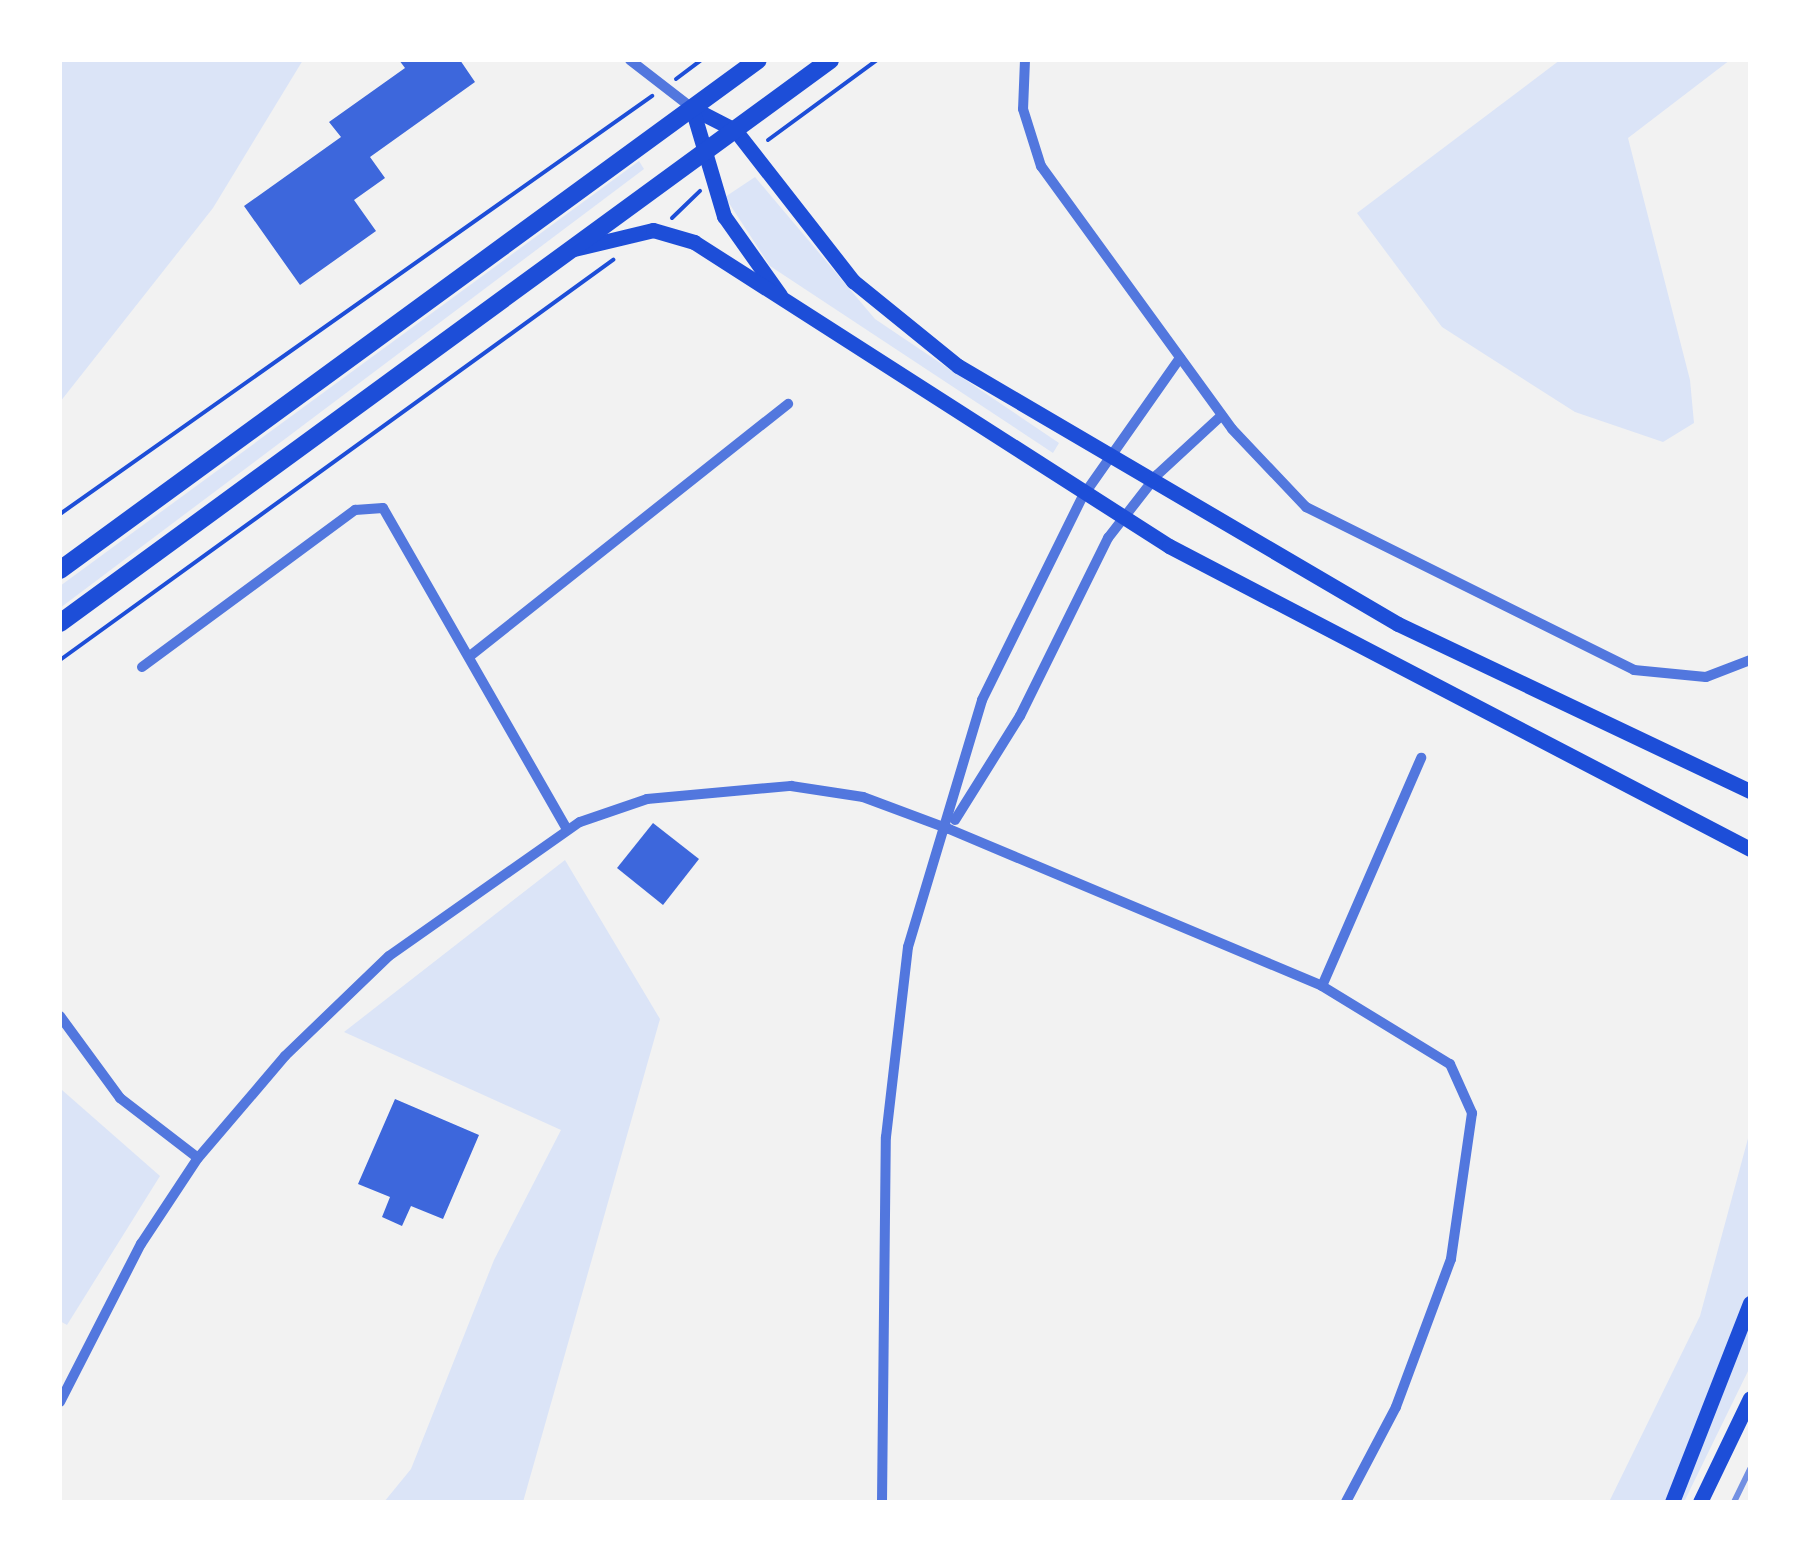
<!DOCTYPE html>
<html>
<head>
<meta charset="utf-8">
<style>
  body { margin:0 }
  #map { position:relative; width:1810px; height:1562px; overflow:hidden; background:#f2f2f2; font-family:"Asap Condensed",sans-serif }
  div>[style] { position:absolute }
  .green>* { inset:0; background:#dbe4f7 }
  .building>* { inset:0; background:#3d67dc }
  .path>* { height:4px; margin:-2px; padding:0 2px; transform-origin:2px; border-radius:2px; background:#1d4ed8 }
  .minor>* { height:10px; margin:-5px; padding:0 5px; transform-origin:5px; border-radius:5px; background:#5277de }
  .secondary>* { height:15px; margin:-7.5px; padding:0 7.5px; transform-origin:7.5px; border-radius:7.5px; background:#1d4ed8 }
  .primary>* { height:18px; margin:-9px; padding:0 9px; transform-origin:9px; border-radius:9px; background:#1d4ed8 }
  .rail>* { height:6px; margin:-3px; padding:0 3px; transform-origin:3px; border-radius:3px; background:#7290e2 }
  span { translate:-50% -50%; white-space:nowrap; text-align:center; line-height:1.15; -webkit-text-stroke:8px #fff; paint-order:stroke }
  .frame { position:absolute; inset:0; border:62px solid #fff; pointer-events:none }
</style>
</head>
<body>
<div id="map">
  <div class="green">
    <i style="clip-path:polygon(60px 60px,303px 60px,213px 208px,60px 402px)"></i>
    <i style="clip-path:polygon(1560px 60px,1730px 60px,1628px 138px,1690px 380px,1694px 423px,1663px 442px,1575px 412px,1442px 327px,1357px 213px)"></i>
    <i style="clip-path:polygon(639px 161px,644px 169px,60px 608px,60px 586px)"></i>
    <i style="clip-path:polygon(755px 177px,875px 319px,1059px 443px,1053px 453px,770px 266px,725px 197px)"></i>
    <i style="clip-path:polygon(565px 860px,660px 1019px,523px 1502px,384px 1502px,411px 1469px,494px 1260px,561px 1130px,344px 1032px)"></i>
    <i style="clip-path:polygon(62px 1090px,160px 1176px,67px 1325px,60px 1321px)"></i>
    <i style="clip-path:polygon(1750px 1131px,1750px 1367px,1684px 1502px,1609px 1502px,1700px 1316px)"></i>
  </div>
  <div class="building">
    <i style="clip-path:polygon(399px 60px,460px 60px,475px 82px,370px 157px,385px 178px,354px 200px,376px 231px,300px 285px,244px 206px,341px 137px,329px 122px,405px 68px)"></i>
    <i style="clip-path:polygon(653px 823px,699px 859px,663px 905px,617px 868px)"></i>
    <i style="clip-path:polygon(395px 1099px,479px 1135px,443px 1219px,411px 1206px,402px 1226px,382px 1217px,390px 1197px,358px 1184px)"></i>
  </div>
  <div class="path">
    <i style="left:676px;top:79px;width:31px;rotate:-37deg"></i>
    <i style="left:768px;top:140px;width:135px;rotate:-36.3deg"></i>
    <i style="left:672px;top:218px;width:39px;rotate:-44deg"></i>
    <i style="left:60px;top:514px;width:725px;rotate:-35.23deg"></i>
    <i style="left:60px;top:660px;width:683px;rotate:-35.88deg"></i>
  </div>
  <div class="minor">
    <i style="left:630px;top:60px;width:78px;rotate:37.7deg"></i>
    <i style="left:1025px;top:60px;width:49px;rotate:92.3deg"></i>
    <i style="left:1023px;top:109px;width:60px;rotate:72.5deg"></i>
    <i style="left:1041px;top:166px;width:325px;rotate:54deg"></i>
    <i style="left:1232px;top:429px;width:108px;rotate:46.5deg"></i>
    <i style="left:1306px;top:507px;width:366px;rotate:26.4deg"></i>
    <i style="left:1634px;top:670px;width:72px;rotate:5.6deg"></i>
    <i style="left:1706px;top:677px;width:47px;rotate:-21.1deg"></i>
    <i style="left:470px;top:656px;width:406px;rotate:-38.4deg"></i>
    <i style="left:142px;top:667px;width:265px;rotate:-36.4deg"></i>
    <i style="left:355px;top:510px;width:28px;rotate:-4deg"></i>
    <i style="left:383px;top:508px;width:369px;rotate:60.2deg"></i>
    <i style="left:955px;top:820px;width:123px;rotate:-58deg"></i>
    <i style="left:1020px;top:716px;width:199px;rotate:-63.7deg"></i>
    <i style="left:1108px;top:538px;width:80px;rotate:-52.1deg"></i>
    <i style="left:1157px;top:475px;width:88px;rotate:-42.7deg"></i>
    <i style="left:1322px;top:986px;width:249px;rotate:-66.5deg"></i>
    <i style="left:60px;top:1016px;width:102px;rotate:53.8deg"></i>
    <i style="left:120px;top:1098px;width:98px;rotate:37.6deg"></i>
    <i style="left:60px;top:1402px;width:178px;rotate:-62.9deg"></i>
    <i style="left:141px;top:1244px;width:103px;rotate:-56.5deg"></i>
    <i style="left:198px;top:1158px;width:134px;rotate:-49.5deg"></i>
    <i style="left:285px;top:1056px;width:144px;rotate:-43.9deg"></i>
    <i style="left:389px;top:956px;width:233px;rotate:-35.1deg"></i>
    <i style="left:580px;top:822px;width:71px;rotate:-18.9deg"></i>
    <i style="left:647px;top:799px;width:145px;rotate:-5.2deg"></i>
    <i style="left:791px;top:786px;width:73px;rotate:8.7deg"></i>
    <i style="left:863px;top:797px;width:92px;rotate:20.4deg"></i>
    <i style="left:949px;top:829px;width:405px;rotate:22.8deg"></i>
    <i style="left:1322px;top:986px;width:150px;rotate:31.4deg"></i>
    <i style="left:1450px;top:1064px;width:54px;rotate:65.8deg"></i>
    <i style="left:1472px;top:1113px;width:148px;rotate:98.2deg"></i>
    <i style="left:1451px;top:1259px;width:158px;rotate:110.4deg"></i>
    <i style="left:1396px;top:1407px;width:107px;rotate:117.8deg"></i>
    <i style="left:882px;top:1502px;width:365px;rotate:-89.4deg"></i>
    <i style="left:886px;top:1137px;width:191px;rotate:-83.4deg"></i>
    <i style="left:908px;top:947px;width:258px;rotate:-73.3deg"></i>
    <i style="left:982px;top:700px;width:228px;rotate:-63.7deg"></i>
    <i style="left:1083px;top:496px;width:169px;rotate:-54.9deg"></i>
  </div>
  <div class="secondary">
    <i style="left:692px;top:108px;width:48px;rotate:27.1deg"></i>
    <i style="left:735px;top:130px;width:192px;rotate:52deg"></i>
    <i style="left:853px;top:281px;width:135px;rotate:39deg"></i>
    <i style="left:958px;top:366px;width:510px;rotate:30.39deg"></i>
    <i style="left:1398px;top:624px;width:390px;rotate:25.4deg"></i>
    <i style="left:692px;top:108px;width:113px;rotate:73.5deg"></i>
    <i style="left:724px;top:216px;width:97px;rotate:54.7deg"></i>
    <i style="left:574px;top:249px;width:81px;rotate:-13.5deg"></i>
    <i style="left:653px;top:230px;width:43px;rotate:16.3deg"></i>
    <i style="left:694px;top:242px;width:564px;rotate:32.62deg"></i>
    <i style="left:1169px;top:546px;width:655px;rotate:27.54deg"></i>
    <i style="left:1672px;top:1502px;width:214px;rotate:-68.6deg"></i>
    <i style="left:1700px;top:1502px;width:115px;rotate:-64.3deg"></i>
  </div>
  <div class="primary">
    <i style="left:60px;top:570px;width:864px;rotate:-36.15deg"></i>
    <i style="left:60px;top:623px;width:954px;rotate:-36.17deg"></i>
  </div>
  <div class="rail">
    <i style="left:1734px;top:1502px;width:37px;rotate:-64deg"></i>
  </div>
  <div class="frame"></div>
</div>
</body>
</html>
